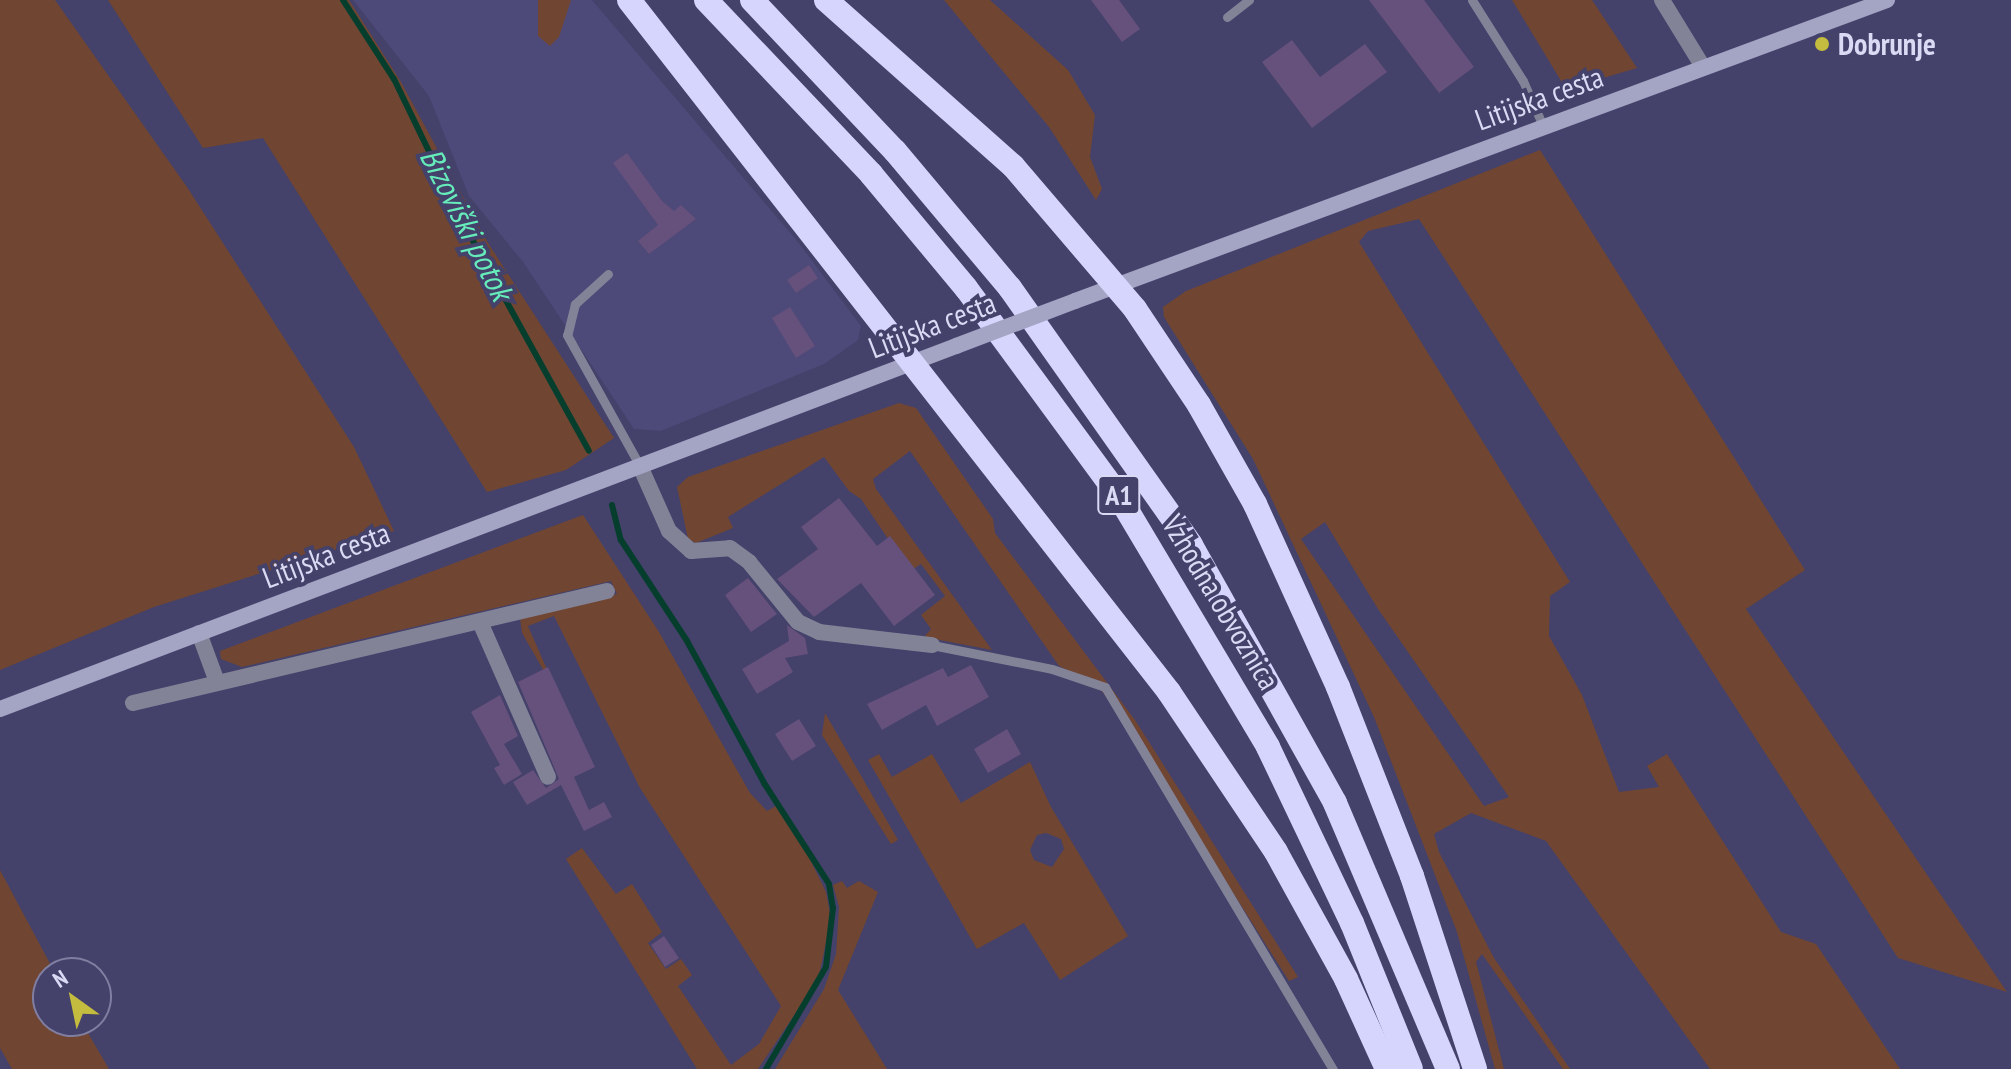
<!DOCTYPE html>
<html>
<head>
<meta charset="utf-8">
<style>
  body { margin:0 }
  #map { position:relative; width:2011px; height:1069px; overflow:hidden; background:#44416a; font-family:"PT Sans Narrow",sans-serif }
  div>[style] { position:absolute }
  .built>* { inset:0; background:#4d4979 }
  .green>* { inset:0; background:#704633 }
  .stream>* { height:6px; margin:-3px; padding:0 3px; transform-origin:3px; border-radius:3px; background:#053e2d }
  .building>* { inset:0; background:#65517b }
  .service>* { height:9px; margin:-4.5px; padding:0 4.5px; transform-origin:4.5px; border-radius:4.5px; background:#838398 }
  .minor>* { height:16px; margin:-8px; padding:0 8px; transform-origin:8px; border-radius:8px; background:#838398 }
  .secondary>* { height:16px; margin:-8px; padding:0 8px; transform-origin:8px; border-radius:8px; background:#a4a4c4 }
  .motorway>* { height:24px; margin:-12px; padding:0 12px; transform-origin:12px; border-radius:12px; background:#d5d5fd }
  .secondary-bridge>* { height:16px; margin:-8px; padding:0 8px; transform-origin:8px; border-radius:8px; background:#a4a4c4 }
  .dots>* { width:22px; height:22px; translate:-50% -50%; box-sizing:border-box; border:4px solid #44416a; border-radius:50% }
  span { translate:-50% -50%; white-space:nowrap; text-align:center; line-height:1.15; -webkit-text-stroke:8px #44416a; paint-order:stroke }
  .shield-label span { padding:2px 6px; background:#44416a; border:2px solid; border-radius:6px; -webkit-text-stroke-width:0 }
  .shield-label { font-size:28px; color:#dadaf4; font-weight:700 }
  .poi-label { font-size:30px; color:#dadaf4; font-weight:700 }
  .left { translate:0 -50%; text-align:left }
  .street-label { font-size:30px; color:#dadaf4 }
  .water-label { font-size:32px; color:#66ebba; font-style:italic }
  .north { position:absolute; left:32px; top:957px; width:80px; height:80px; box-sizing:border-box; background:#44416a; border:2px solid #807ea1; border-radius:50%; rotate:327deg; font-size:22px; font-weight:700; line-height:32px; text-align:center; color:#dadaf4 }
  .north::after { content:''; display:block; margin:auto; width:28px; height:36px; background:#c4bc3e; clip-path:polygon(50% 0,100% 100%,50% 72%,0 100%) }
</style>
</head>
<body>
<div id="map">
  <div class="built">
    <i style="clip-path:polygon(353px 0,592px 0,798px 242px,861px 326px,858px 340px,824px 364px,661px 431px,634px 429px,523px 262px,469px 196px,429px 96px)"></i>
  </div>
  <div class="green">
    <i style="clip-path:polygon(0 0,55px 0,187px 187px,354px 447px,394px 531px,154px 607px,0 670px)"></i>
    <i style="clip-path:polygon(108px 0,349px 0,401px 82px,488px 243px,614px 438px,566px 470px,487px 492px,263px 138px,203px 148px)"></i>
    <i style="clip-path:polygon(538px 0,571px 0,559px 37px,550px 46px,538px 36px)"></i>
    <i style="clip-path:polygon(944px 0,990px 0,1068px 70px,1095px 115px,1090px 157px,1102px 189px,1096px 200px,1049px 127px)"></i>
    <i style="clip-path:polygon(1512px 0,1592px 0,1637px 68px,1566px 89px)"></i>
    <i style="clip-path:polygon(evenodd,1540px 150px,1805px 570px,1746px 609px,2007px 992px,1898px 958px,1419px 219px,1368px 231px,1359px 242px,1570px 582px,1550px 596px,1549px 636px,1582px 695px,1619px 792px,1659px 787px,1647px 766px,1667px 754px,1781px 932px,1816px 944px,1900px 1069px,1710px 1069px,1546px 841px,1471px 813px,1434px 834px,1439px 852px,1494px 958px,1570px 1069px,1563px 1069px,1482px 954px,1476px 962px,1504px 1069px,1495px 1069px,1457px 932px,1374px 717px,1253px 459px,1164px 317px,1163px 307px,1186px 291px,1540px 150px,1325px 522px,1378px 609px,1509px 797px,1484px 806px,1301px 539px,1325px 522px)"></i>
    <i style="clip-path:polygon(899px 403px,916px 408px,993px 519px,995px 533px,1135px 720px,1298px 977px,1289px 981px,1123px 719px,1098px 686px,1059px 666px,910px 451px,873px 479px,876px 489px,992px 650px,924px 637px,931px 629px,921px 615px,945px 596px,921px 564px,910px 571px,861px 499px,849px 491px,824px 457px,728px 517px,733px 528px,696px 543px,688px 539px,677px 487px,688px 477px)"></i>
    <i style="clip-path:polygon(583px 515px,659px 632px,750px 793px,767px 811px,776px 806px,804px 847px,826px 892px,831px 919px,818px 980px,758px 1069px,697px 1069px,566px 859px,582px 848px,616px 894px,632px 884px,662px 932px,648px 943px,666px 969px,681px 959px,692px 975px,678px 986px,731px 1065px,759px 1044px,781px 1006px,640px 788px,554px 616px,528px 626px,559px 697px,522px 633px,520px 618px,617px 594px,611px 581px,242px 667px,221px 659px,220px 651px)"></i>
    <i style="clip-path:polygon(825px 713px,898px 840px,891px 844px,822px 735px)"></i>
    <i style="clip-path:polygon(evenodd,879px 754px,892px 777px,932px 754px,961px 803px,1030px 762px,1051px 807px,1128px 936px,1060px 980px,1024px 923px,977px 949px,868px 760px,879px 754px,1046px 833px,1061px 839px,1064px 849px,1052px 867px,1034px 860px,1030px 850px,1037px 835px,1046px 833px)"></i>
    <i style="clip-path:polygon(0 870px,55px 973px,48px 973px,48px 1021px,81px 1021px,109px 1069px,12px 1069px,0 1048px)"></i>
    <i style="clip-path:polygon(842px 881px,847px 888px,859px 881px,878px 892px,838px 990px,887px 1069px,775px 1069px,824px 989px,836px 954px,839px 907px,833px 885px)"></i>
  </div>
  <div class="stream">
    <i style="left:343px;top:0;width:94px;rotate:57.2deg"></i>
    <i style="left:394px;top:79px;width:168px;rotate:64.2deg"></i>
    <i style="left:467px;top:230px;width:252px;rotate:61.1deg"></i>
    <i style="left:612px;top:505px;width:36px;rotate:76deg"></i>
    <i style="left:621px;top:540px;width:121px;rotate:56.8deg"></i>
    <i style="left:687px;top:641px;width:162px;rotate:61.5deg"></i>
    <i style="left:764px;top:783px;width:120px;rotate:57.2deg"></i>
    <i style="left:829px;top:884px;width:24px;rotate:81deg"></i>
    <i style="left:833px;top:908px;width:59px;rotate:96.8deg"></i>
    <i style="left:826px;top:967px;width:118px;rotate:120.5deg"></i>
  </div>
  <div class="building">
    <i style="clip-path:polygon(1091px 0,1119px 0,1140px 29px,1122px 42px)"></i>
    <i style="clip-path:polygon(1369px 0,1424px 0,1474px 67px,1439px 93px)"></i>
    <i style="clip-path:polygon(1292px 40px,1320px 77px,1365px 44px,1387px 72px,1312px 128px,1262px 62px)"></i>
    <i style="clip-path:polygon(627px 153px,662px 201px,674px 211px,681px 205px,696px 219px,649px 254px,638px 241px,658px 225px,613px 163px)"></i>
    <i style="clip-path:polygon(809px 265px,818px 278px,796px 293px,787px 280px)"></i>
    <i style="clip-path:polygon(790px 307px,815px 346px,796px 358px,772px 318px)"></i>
    <i style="clip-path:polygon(839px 498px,877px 546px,890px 536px,935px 595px,894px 626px,861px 583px,814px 617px,777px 579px,818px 549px,801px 527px)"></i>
    <i style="clip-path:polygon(748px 578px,777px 614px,751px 632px,725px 595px)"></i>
    <i style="clip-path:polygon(787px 625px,805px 638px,808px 654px,785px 658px,793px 672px,757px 694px,742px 669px,789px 641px)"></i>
    <i style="clip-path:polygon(971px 665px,989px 697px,937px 726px,926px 705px,882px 730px,867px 704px,943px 668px,948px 677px)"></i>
    <i style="clip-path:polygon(548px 667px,595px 767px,574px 777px,589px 810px,604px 802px,612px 817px,584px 831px,561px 785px,527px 805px,513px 782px,533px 770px,546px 788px,559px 779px,518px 682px)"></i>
    <i style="clip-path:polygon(500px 695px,518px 736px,504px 744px,522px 774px,504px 785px,494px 768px,500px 765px,471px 712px)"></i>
    <i style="clip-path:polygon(799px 719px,816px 746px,792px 761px,775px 734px)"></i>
    <i style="clip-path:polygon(1007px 729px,1021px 754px,988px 773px,974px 749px)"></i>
    <i style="clip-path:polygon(664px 936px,679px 958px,665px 967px,651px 945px)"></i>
  </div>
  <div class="service">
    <i style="left:1472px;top:0;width:96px;rotate:57.8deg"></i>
    <i style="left:1523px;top:81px;width:49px;rotate:66deg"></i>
    <i style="left:1227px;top:17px;width:28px;rotate:-38deg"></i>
    <i style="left:608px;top:274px;width:45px;rotate:137.7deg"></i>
    <i style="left:575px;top:304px;width:32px;rotate:104deg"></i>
    <i style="left:567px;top:335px;width:150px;rotate:60.9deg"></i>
    <i style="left:932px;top:645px;width:122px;rotate:11.3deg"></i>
    <i style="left:1052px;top:669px;width:56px;rotate:18.8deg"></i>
    <i style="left:1105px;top:687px;width:445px;rotate:59.2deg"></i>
  </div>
  <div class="minor">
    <i style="left:1662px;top:0;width:79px;rotate:58.5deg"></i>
    <i style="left:640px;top:466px;width:71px;rotate:66deg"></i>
    <i style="left:669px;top:531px;width:30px;rotate:42deg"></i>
    <i style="left:691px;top:551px;width:39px;rotate:-4deg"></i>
    <i style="left:730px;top:548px;width:24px;rotate:36deg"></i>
    <i style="left:749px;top:562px;width:77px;rotate:50.8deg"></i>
    <i style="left:798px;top:622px;width:23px;rotate:25deg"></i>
    <i style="left:819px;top:632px;width:114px;rotate:6.6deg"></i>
    <i style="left:480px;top:622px;width:169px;rotate:66.3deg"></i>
    <i style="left:199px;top:633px;width:52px;rotate:69.8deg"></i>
    <i style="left:133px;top:703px;width:487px;rotate:-13.3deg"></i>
  </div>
  <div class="secondary">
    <i style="left:1075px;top:301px;width:866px;rotate:-20.34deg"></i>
    <i style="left:0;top:709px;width:1023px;rotate:-20.79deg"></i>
  </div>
  <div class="motorway">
    <i style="left:629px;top:0;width:878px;rotate:52.03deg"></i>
    <i style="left:1169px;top:692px;width:192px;rotate:56.2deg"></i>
    <i style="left:1276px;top:852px;width:145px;rotate:61.1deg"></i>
    <i style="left:1346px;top:979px;width:99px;rotate:65.5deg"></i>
    <i style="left:706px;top:0;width:240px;rotate:46.5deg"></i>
    <i style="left:871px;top:174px;width:148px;rotate:50.2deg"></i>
    <i style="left:966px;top:288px;width:257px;rotate:53.7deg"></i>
    <i style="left:1118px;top:495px;width:293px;rotate:59.2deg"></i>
    <i style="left:1268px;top:747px;width:195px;rotate:64.5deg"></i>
    <i style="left:1352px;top:923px;width:157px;rotate:68deg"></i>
    <i style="left:752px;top:0;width:208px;rotate:46.6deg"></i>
    <i style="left:895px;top:151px;width:179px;rotate:50deg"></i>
    <i style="left:1010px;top:288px;width:314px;rotate:54.8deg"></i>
    <i style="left:1191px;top:545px;width:295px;rotate:60.8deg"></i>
    <i style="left:1335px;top:803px;width:289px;rotate:67deg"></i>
    <i style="left:826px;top:0;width:250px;rotate:41.6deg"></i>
    <i style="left:1013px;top:166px;width:188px;rotate:49.5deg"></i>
    <i style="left:1135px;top:309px;width:115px;rotate:56.3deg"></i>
    <i style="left:1199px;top:405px;width:114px;rotate:60.5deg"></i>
    <i style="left:1255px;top:504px;width:201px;rotate:65.6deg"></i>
    <i style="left:1338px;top:687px;width:203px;rotate:68.6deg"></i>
    <i style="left:1412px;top:876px;width:203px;rotate:71.9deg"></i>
  </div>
  <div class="secondary-bridge">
    <i style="left:956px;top:346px;width:127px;rotate:-20.7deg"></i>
  </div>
  <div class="dots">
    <i style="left:1822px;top:44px;background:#c4bc3e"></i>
  </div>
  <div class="shield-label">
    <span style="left:1119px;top:495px">A1</span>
  </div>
  <div class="poi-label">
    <span class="left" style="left:1838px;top:44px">Dobrunje</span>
  </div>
  <div class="street-label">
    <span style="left:1539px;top:98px;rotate:-20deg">Litijska cesta</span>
    <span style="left:932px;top:325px;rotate:-21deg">Litijska cesta</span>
    <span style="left:326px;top:555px;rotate:-21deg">Litijska cesta</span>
    <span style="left:1221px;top:602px;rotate:59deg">Vzhodna obvoznica</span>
  </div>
  <div class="water-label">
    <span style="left:467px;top:224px;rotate:63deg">Bizoviški potok</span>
  </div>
  <div class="north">N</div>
</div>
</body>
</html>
